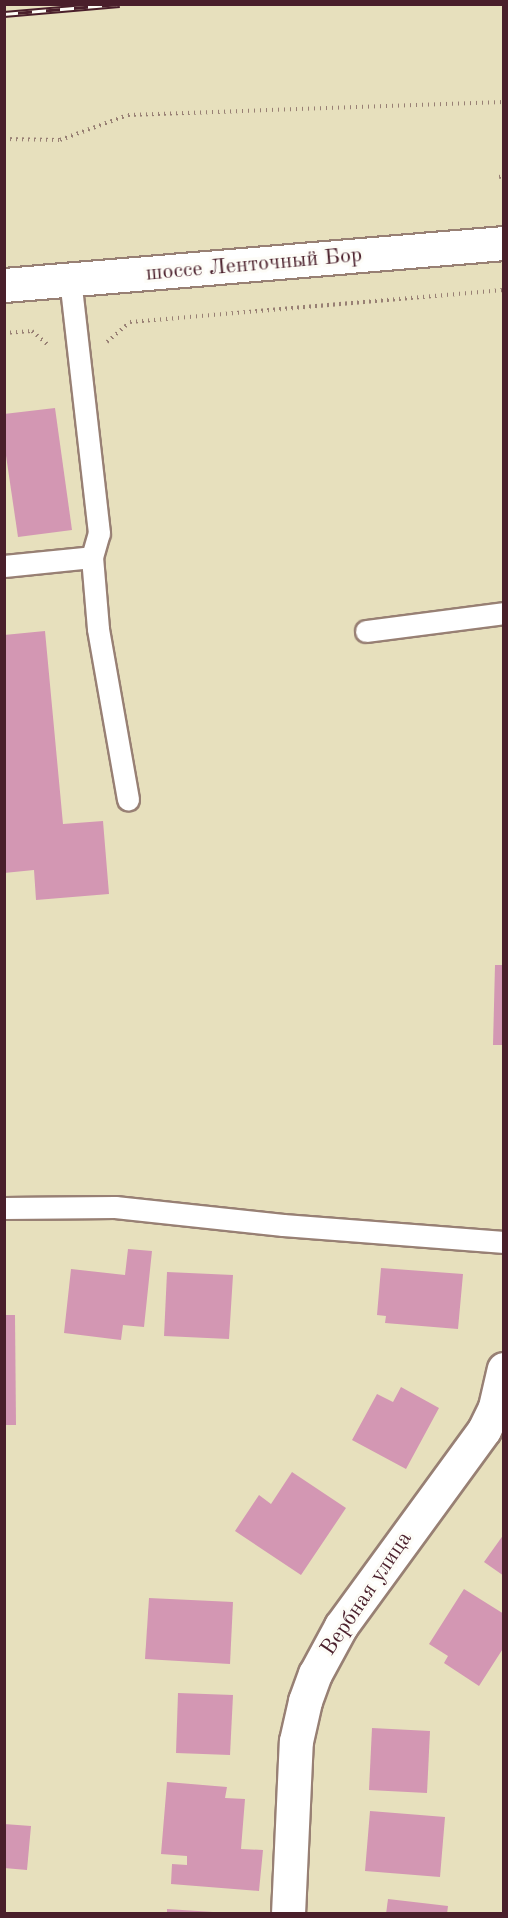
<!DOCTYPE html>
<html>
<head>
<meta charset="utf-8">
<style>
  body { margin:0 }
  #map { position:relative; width:508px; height:1918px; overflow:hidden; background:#e7e0bd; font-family:"Old Standard TT",serif }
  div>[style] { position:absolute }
  .building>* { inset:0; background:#d397b3 }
  .path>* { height:4px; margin-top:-2px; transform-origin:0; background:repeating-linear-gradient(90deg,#988074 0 1.5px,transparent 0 6px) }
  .roads { filter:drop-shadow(2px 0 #988074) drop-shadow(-2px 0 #988074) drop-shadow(0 2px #988074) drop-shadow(0 -2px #988074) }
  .service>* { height:21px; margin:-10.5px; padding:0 10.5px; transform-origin:10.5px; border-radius:10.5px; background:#fff }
  .minor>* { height:33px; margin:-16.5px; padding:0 16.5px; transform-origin:16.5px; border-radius:16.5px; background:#fff }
  .trunk>* { height:33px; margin:-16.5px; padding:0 16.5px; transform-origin:16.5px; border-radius:16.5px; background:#fff }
  .rail>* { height:7px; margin-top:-3.5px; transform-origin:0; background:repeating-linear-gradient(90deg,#fdfcf7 0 14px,#4a1f2b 0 28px); box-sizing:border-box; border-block:2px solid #4a1f2b }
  span { translate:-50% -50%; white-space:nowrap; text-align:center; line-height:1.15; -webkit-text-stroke:6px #fdfcf7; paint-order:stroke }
  .street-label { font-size:22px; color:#4a1f2b }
  .frame { position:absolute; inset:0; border:6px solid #4a1f2b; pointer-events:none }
</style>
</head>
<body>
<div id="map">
  <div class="building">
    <i style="clip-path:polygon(55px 408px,72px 530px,18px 537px,4px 442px,4px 414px)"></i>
    <i style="clip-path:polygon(45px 631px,63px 824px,103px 821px,109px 894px,36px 900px,34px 870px,4px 873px,4px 635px)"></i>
    <i style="clip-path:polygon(495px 965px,504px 965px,504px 1045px,493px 1045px)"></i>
    <i style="clip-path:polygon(128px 1249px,152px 1251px,144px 1327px,123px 1325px,121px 1340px,64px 1333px,71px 1269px,125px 1275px)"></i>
    <i style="clip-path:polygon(381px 1268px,463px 1274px,458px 1329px,385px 1323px,386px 1316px,377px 1315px)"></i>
    <i style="clip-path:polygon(167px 1272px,233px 1275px,229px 1339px,164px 1336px)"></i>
    <i style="clip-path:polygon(4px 1315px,15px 1315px,16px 1425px,4px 1425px)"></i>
    <i style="clip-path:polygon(401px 1387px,439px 1408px,406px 1469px,352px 1440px,377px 1394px,393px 1402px)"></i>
    <i style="clip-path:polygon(292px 1472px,346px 1508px,301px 1575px,235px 1531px,259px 1495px,271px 1504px)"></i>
    <i style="clip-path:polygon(504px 1534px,504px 1576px,484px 1562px)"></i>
    <i style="clip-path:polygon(464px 1589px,504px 1614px,504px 1647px,479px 1686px,444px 1663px,448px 1656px,429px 1644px)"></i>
    <i style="clip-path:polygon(149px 1598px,233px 1602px,230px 1664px,145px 1659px)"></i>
    <i style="clip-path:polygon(178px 1693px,233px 1695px,230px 1755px,176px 1753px)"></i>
    <i style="clip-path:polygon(372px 1728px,430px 1731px,427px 1793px,369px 1790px)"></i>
    <i style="clip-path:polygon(167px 1782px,227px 1787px,225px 1798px,245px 1799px,241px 1849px,263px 1850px,259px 1891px,171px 1884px,172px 1864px,187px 1865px,187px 1856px,161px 1854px)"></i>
    <i style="clip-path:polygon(370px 1811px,445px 1817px,440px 1877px,365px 1871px)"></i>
    <i style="clip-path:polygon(4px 1824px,31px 1826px,27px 1870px,4px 1868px)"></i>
    <i style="clip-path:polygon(388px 1899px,448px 1906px,447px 1914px,386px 1914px)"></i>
    <i style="clip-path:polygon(167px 1909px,213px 1912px,213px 1914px,167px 1914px)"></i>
  </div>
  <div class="path">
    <i style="left:4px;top:139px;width:56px;rotate:1deg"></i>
    <i style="left:60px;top:140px;width:72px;rotate:-20.2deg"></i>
    <i style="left:128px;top:115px;width:376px;rotate:-2deg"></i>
    <i style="left:499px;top:177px;width:5px;rotate:-11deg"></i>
    <i style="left:4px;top:333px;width:28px;rotate:-4deg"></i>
    <i style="left:32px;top:331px;width:20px;rotate:41deg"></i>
    <i style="left:107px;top:342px;width:30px;rotate:-41deg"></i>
    <i style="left:130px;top:322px;width:375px;rotate:-4.9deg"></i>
  </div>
  <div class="roads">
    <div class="service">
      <i style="left:92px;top:557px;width:72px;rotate:85.2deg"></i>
      <i style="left:98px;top:629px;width:173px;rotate:80deg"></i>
      <i style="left:4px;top:566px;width:88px;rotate:-5.8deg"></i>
      <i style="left:92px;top:557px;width:25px;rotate:-74deg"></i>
      <i style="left:99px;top:533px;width:255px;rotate:-96.5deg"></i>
      <i style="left:366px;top:631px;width:139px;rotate:-7.4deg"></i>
      <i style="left:4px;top:1208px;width:111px;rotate:-0.5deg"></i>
      <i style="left:115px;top:1207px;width:169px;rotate:6.1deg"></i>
      <i style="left:283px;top:1225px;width:222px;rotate:4.4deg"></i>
    </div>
    <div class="minor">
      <i style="left:288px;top:1914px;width:173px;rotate:-87.4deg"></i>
      <i style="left:296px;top:1741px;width:41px;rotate:-77.3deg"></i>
      <i style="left:305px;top:1701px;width:29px;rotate:-70deg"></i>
      <i style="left:315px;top:1674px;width:55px;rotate:-61.6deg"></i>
      <i style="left:341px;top:1626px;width:243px;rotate:-53.9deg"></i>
      <i style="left:484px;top:1430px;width:25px;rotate:-64deg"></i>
      <i style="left:495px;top:1407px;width:39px;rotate:-77deg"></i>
    </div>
    <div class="trunk">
      <i style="left:4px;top:285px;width:502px;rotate:-4.8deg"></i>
    </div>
  </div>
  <div class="rail">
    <i style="left:4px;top:14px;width:116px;rotate:-4.9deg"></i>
  </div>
  <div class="street-label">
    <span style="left:254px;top:265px;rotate:-5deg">шоссе Ленточный Бор</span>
    <span style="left:367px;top:1594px;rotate:-56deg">Вербная улица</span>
  </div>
  <div class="frame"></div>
</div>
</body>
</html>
